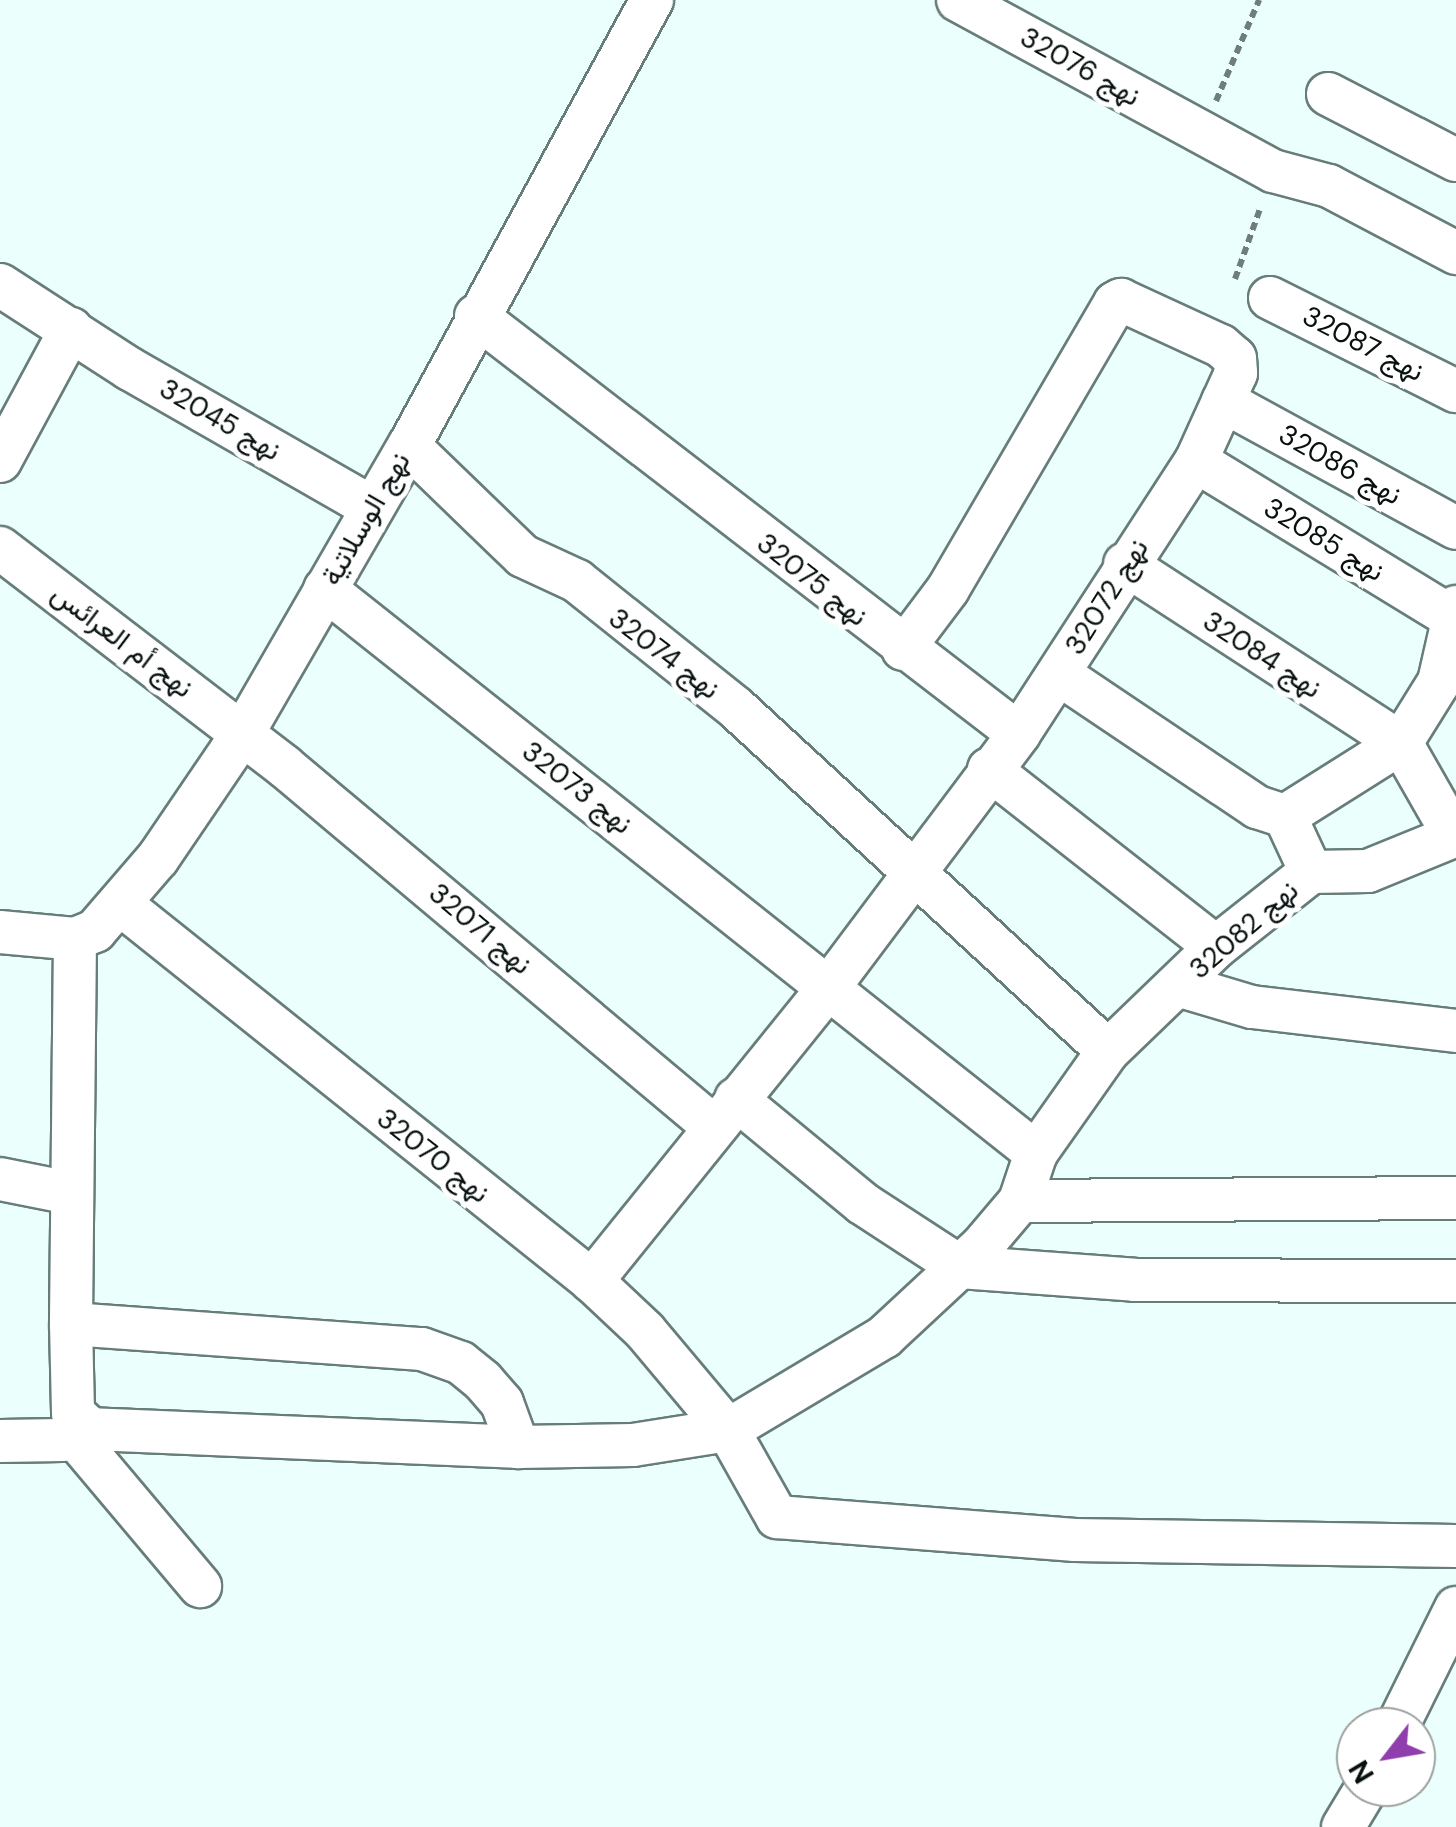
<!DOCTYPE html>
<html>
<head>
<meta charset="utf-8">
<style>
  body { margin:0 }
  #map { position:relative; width:1456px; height:1827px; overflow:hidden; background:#ebfffc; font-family:"DM Sans",Vazirmatn,sans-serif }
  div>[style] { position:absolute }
  .path>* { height:6px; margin-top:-3px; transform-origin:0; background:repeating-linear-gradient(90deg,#6f7d7b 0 8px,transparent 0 13px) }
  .roads { filter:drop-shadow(2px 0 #677d7a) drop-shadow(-2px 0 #677d7a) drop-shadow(0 2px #677d7a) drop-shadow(0 -2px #677d7a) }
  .minor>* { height:42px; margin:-21px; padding:0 21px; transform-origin:21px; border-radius:21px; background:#fff }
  span { translate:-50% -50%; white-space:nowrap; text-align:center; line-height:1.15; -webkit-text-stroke:10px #fff; paint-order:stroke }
  .street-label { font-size:28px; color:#081110 }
  .north { position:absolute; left:1336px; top:1707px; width:100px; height:100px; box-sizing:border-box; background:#fff; border:2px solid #9ca09f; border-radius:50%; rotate:239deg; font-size:28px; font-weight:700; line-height:40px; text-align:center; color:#081110 }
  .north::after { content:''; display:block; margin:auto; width:35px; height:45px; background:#903ead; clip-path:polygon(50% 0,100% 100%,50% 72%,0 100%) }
</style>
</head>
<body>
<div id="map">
  <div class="path">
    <i style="left:1216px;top:101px;width:110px;rotate:-66.9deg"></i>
    <i style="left:1235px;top:279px;width:77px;rotate:-70.4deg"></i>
  </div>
  <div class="roads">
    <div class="minor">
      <i style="left:958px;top:0;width:358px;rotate:28.5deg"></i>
      <i style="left:1273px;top:171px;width:58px;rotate:15deg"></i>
      <i style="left:1329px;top:186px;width:144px;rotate:27.8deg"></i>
      <i style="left:1328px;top:94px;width:144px;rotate:27.3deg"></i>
      <i style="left:0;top:285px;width:155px;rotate:32.9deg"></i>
      <i style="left:130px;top:369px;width:278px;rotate:29.8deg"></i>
      <i style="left:1270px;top:298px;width:208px;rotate:26.6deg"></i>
      <i style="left:476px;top:316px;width:685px;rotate:37.59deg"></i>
      <i style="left:1019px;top:734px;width:316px;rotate:126.9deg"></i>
      <i style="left:829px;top:987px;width:378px;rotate:128.9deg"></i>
      <i style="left:1223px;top:401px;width:265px;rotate:28.6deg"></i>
      <i style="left:409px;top:446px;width:158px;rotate:44deg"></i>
      <i style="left:523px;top:556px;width:60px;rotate:24.8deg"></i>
      <i style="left:577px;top:581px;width:203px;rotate:38.6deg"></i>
      <i style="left:736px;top:708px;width:506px;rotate:42.68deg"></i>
      <i style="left:0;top:461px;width:150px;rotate:-61.7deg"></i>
      <i style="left:1196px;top:461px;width:301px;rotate:31.4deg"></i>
      <i style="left:0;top:548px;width:358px;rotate:37.5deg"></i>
      <i style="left:284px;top:766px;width:561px;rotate:40.01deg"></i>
      <i style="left:1125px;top:564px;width:329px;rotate:33deg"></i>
      <i style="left:1401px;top:743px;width:107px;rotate:60.3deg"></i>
      <i style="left:325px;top:589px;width:908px;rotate:38.42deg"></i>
      <i style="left:903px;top:649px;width:75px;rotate:-53.1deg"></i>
      <i style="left:948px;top:589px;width:331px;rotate:-59.7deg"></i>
      <i style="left:1115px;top:303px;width:7px;rotate:-27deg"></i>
      <i style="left:1121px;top:300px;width:110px;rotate:24.7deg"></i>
      <i style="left:1221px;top:346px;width:18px;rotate:41deg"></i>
      <i style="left:1235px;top:358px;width:15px;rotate:86deg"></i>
      <i style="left:1236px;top:373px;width:97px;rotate:114.4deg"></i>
      <i style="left:1196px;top:461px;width:325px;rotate:123deg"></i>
      <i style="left:1059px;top:674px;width:239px;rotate:33.9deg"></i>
      <i style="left:1257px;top:807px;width:29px;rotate:18deg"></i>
      <i style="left:989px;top:769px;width:288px;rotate:38.1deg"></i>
      <i style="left:1311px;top:872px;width:62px;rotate:-114.9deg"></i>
      <i style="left:1285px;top:816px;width:137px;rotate:-32.2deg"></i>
      <i style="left:1401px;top:743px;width:72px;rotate:-58.1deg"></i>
      <i style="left:1439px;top:682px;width:77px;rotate:-77.2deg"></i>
      <i style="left:123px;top:906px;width:600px;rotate:38.64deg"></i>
      <i style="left:592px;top:1281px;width:73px;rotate:43.3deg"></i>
      <i style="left:645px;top:1331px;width:129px;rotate:50deg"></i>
      <i style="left:728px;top:1430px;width:100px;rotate:60.6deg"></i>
      <i style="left:777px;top:1517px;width:299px;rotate:4.4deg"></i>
      <i style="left:1075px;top:1540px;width:381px;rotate:0.9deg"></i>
      <i style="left:0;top:932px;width:75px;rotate:5.3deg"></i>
      <i style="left:75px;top:939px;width:22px;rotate:-22deg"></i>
      <i style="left:95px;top:931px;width:96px;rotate:-49.2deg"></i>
      <i style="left:158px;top:858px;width:151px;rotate:-55.8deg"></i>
      <i style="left:243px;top:733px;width:332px;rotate:-60deg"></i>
      <i style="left:409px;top:446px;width:508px;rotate:-61.42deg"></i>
      <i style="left:75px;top:939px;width:385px;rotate:90.6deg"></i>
      <i style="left:71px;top:1324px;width:352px;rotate:4.1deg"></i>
      <i style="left:422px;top:1349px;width:41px;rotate:19.7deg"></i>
      <i style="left:461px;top:1363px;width:28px;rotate:39deg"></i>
      <i style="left:483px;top:1381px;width:29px;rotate:49deg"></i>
      <i style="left:502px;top:1403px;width:47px;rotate:70deg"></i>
      <i style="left:518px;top:1447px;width:115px;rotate:-1deg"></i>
      <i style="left:633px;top:1445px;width:96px;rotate:-9deg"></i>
      <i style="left:728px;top:1430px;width:182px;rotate:-30.8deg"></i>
      <i style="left:884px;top:1337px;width:132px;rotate:-42.9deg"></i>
      <i style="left:981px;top:1247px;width:60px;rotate:-49.7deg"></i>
      <i style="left:1020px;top:1201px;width:51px;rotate:-71.6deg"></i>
      <i style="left:1036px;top:1153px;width:125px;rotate:-54.8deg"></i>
      <i style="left:1108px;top:1051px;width:150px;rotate:-43.9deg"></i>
      <i style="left:1216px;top:947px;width:121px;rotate:-38.3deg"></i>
      <i style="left:1311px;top:872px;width:57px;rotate:-1deg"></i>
      <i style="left:1368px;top:871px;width:95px;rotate:-22.2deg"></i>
      <i style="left:1181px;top:986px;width:74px;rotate:16.5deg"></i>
      <i style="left:1252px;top:1007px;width:205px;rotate:6.7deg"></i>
      <i style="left:736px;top:1099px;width:163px;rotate:39.5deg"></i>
      <i style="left:862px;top:1203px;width:117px;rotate:33.1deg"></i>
      <i style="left:960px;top:1267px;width:175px;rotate:4.2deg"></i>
      <i style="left:1135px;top:1280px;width:321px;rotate:0.2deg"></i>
      <i style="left:0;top:1179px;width:71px;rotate:11.3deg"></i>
      <i style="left:1020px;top:1201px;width:436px;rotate:-0.4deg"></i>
      <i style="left:71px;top:1324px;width:89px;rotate:88.7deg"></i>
      <i style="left:73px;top:1413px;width:23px;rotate:43deg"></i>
      <i style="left:90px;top:1429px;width:428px;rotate:2.4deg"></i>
      <i style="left:72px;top:1434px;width:199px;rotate:49.9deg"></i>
      <i style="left:0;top:1441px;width:62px;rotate:-0.9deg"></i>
      <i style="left:62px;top:1440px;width:25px;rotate:-40deg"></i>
      <i style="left:1397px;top:1727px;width:133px;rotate:-63.6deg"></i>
      <i style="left:1343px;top:1827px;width:47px;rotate:-59deg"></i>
    </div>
  </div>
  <div class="street-label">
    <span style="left:1080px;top:67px;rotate:29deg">نهج 32076</span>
    <span style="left:1363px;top:344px;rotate:27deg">نهج 32087</span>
    <span style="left:220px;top:420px;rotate:30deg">نهج 32045</span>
    <span style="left:1340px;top:465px;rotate:29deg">نهج 32086</span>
    <span style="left:366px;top:519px;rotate:-60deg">نهج الوسلاتية</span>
    <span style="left:1324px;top:540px;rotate:31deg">نهج 32085</span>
    <span style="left:812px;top:580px;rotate:38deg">نهج 32075</span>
    <span style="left:1107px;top:597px;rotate:-58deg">نهج 32072</span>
    <span style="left:122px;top:641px;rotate:37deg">نهج أم العرائس</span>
    <span style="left:664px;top:654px;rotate:37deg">نهج 32074</span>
    <span style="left:1262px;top:655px;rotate:33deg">نهج 32084</span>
    <span style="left:577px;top:788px;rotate:38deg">نهج 32073</span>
    <span style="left:480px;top:929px;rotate:40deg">نهج 32071</span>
    <span style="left:1244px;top:930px;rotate:-41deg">نهج 32082</span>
    <span style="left:433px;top:1156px;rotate:38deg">نهج 32070</span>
  </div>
  <div class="north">N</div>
</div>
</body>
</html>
